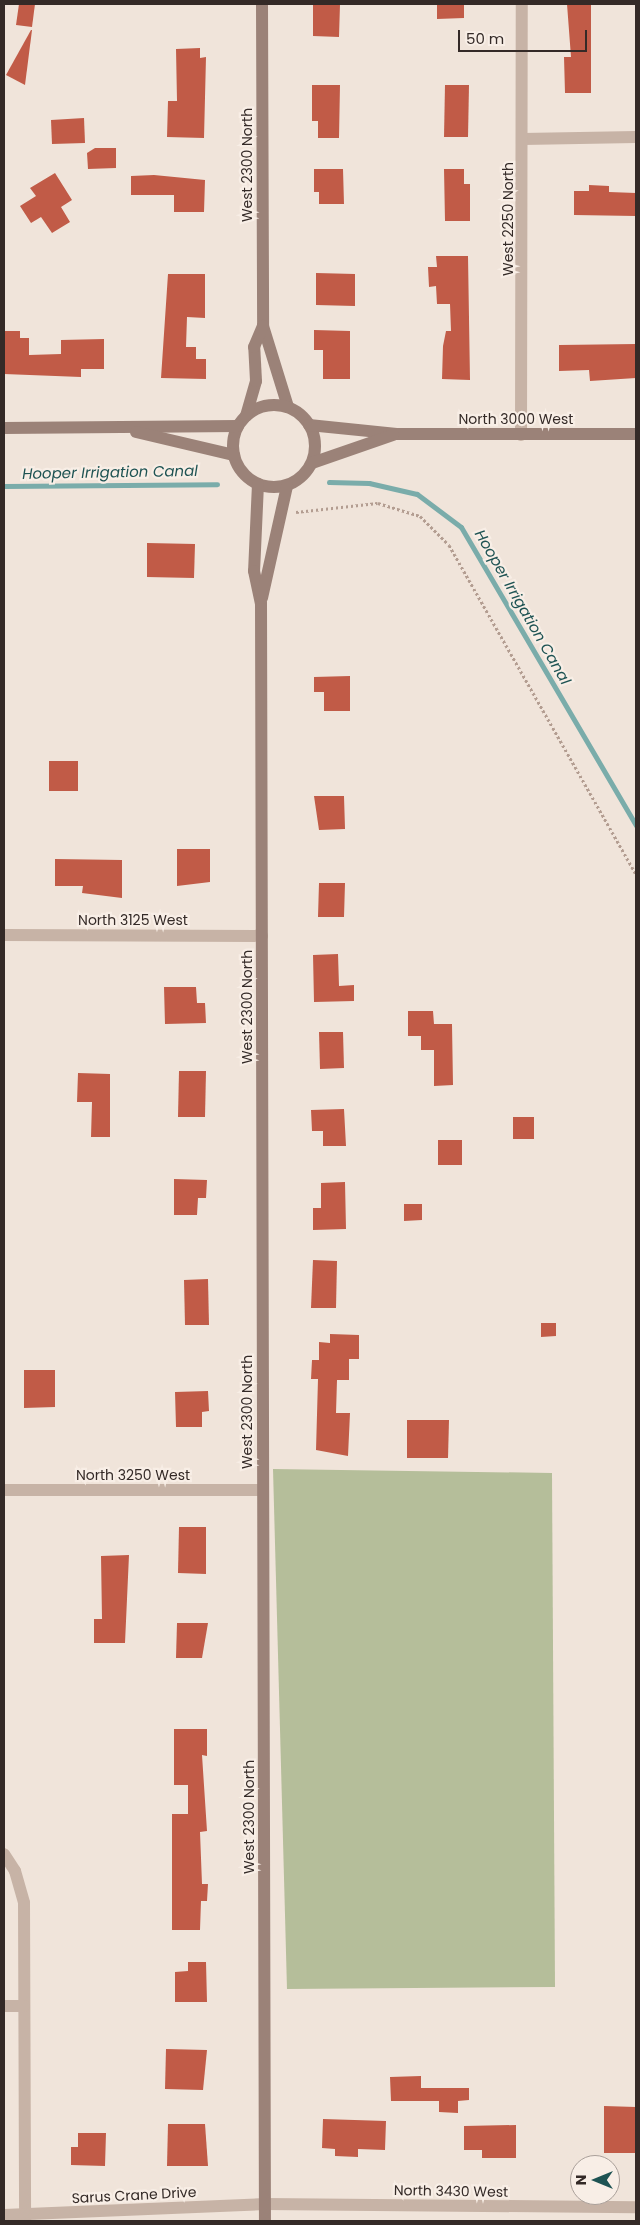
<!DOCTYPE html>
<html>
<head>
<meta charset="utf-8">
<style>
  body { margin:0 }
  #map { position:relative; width:640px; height:2225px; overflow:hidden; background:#f0e4da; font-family:Poppins,sans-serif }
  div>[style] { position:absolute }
  .green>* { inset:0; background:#b5be9a }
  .stream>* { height:5px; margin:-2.5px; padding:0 2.5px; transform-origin:2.5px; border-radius:2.5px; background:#7aacaa }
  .building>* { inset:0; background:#c15b47 }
  .path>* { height:3px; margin-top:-1.5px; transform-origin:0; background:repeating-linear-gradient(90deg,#b39d91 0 2.5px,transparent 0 5px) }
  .street>* { height:12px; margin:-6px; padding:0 6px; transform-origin:6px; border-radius:6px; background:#c7b3a6 }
  .secondary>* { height:12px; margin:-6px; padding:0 6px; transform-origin:6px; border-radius:6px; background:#9b8278 }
  .secondary>.ring { margin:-6px; padding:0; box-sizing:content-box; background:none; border:12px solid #9b8278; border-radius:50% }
  span { translate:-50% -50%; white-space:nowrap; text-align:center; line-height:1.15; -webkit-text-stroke:4.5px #f8eee6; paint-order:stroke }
  .street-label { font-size:14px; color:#342a27 }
  .water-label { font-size:15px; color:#1e5353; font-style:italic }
  .frame { position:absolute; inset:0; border:5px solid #342a27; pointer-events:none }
  .north { position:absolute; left:570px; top:2155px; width:50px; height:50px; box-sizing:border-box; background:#f8eee6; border:1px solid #aaa09a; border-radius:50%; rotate:270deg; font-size:14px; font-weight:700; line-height:20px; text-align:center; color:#342a27 }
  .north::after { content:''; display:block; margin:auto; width:18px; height:22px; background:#1e5353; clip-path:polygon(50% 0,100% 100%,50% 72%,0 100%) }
  .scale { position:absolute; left:458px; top:30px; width:129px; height:22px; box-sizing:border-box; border:2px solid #342a27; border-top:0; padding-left:6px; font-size:15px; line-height:18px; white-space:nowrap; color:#342a27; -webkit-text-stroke:4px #f8eee6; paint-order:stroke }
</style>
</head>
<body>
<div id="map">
  <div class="green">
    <i style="clip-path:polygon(273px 1469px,552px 1473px,555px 1987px,287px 1989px)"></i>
  </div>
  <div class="stream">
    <i style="left:329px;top:482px;width:40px;rotate:1.4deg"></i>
    <i style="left:369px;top:483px;width:49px;rotate:12.9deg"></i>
    <i style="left:417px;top:494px;width:55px;rotate:36.9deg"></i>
    <i style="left:461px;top:527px;width:346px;rotate:59.6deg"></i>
    <i style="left:4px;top:486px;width:213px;rotate:-0.5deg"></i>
  </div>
  <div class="building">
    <i style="clip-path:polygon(19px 4px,35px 4px,32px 27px,16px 25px)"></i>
    <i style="clip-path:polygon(313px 4px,340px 4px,339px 37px,313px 36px)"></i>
    <i style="clip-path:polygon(437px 4px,464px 4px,464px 18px,437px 19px)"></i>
    <i style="clip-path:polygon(567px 4px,591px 4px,591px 93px,565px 93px,564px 57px,571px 57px)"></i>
    <i style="clip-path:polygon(31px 30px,32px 30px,25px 85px,6px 75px)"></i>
    <i style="clip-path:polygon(200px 48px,200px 58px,206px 57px,204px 138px,167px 137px,168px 101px,177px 101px,176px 49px)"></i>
    <i style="clip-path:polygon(312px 85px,340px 85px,339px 138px,318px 138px,318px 121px,312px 121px)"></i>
    <i style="clip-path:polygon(445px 85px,469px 85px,468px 137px,444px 137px)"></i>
    <i style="clip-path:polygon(84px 118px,85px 143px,52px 144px,51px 120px)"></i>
    <i style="clip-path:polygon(95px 148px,116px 148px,116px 168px,88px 169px,87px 153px)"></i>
    <i style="clip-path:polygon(314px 169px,343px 169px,344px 204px,319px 204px,319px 192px,314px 192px)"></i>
    <i style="clip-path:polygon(444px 169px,464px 169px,464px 184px,470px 184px,470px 221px,445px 221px)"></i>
    <i style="clip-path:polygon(55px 173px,72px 200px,61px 207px,70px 222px,52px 233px,41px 217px,31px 223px,20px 206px,36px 196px,30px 188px)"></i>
    <i style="clip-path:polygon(154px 175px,205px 180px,204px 212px,174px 212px,174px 195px,131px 195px,131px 176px)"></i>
    <i style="clip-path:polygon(589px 185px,609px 186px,609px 192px,636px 193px,636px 216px,574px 215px,574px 191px,589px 191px)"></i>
    <i style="clip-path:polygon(436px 256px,468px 256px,470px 380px,442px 379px,443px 346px,446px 331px,451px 331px,450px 304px,437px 304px,436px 286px,429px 287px,428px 267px,437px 267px)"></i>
    <i style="clip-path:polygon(316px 273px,355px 274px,355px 306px,316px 305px)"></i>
    <i style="clip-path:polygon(168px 274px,205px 274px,205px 318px,187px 317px,186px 347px,196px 347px,196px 359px,206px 359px,206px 379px,161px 378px)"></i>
    <i style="clip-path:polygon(314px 330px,350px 331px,350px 379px,323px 379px,323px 350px,314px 350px)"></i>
    <i style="clip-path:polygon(4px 331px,20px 331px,20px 338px,29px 338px,29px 355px,61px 354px,61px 340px,104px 339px,104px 369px,81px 369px,81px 377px,4px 374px)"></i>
    <i style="clip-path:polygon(636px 344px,636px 378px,590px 381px,589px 370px,559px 371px,559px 345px)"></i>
    <i style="clip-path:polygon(147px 543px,195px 544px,194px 578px,147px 577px)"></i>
    <i style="clip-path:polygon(350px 676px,350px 711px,324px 711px,324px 692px,314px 692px,314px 677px)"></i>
    <i style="clip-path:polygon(49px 761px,78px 761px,78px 791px,49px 791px)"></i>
    <i style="clip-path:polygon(314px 796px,344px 796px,345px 829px,319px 830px)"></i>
    <i style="clip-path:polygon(177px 849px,210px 849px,210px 882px,177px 886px)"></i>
    <i style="clip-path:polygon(55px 859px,122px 860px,122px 898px,82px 893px,83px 886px,55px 886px)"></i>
    <i style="clip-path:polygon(319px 883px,345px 883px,344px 917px,318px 917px)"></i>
    <i style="clip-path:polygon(338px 954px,339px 986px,354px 985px,354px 1001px,314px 1002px,313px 955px)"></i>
    <i style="clip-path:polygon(164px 987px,196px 987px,197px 1003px,205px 1003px,206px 1023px,165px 1024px)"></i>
    <i style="clip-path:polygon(408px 1011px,433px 1011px,434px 1024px,452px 1024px,453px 1085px,434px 1086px,434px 1050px,421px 1050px,421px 1036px,408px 1036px)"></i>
    <i style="clip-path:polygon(319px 1032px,343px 1032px,344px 1068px,320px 1069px)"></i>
    <i style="clip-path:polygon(179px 1071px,206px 1071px,205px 1117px,178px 1117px)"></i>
    <i style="clip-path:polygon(78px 1073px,110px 1074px,110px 1137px,91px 1137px,92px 1102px,77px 1102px)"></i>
    <i style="clip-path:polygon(344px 1109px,346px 1146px,323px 1146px,323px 1131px,312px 1131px,311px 1110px)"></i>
    <i style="clip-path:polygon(513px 1117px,534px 1117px,534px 1139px,513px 1139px)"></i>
    <i style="clip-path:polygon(438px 1140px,462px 1140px,462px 1165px,438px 1165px)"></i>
    <i style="clip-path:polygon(174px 1179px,207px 1180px,206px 1198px,198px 1198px,197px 1215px,174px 1215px)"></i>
    <i style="clip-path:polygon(345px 1182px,346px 1229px,313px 1230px,313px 1208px,321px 1208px,321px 1183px)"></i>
    <i style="clip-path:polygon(404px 1204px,422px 1204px,422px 1220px,404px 1221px)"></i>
    <i style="clip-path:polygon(313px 1260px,337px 1261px,336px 1308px,311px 1308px)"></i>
    <i style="clip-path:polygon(208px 1279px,209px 1325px,185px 1325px,184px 1280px)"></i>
    <i style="clip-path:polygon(541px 1323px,556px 1323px,556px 1336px,541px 1337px)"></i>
    <i style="clip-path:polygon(330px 1334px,359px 1335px,359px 1359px,349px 1359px,349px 1380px,337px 1380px,336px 1413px,350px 1413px,348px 1456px,316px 1450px,318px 1379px,311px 1379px,312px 1360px,319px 1360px,319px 1342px,330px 1343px)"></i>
    <i style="clip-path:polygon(24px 1370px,55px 1370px,55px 1407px,24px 1408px)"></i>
    <i style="clip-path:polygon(208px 1391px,209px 1411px,202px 1412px,202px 1427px,176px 1427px,175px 1392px)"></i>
    <i style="clip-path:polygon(407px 1420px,449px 1420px,448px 1458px,407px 1458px)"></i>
    <i style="clip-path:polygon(179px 1527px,206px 1527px,206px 1574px,178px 1573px)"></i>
    <i style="clip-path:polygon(129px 1555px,125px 1643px,94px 1643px,94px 1619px,102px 1619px,101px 1556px)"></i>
    <i style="clip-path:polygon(177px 1623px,208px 1623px,202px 1658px,176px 1658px)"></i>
    <i style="clip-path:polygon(174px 1729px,207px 1729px,207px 1756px,202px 1755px,207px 1831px,200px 1832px,202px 1884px,208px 1884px,207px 1901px,201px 1901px,200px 1930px,172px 1930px,172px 1814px,188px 1814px,188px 1785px,174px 1785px)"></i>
    <i style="clip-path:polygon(188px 1962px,206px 1962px,207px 2002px,175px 2002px,175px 1972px,188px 1971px)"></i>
    <i style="clip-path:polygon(166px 2049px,207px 2050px,203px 2090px,165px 2089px)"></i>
    <i style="clip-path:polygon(421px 2076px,421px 2088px,469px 2088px,469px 2100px,458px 2101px,458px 2113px,439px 2112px,439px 2101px,391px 2101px,390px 2077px)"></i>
    <i style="clip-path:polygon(604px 2106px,636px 2107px,636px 2153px,604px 2153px)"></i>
    <i style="clip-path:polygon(323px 2119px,386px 2121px,385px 2150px,358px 2149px,358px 2157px,335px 2156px,335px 2149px,322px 2148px)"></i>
    <i style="clip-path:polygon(168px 2124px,205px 2124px,208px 2166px,167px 2166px)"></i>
    <i style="clip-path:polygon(516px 2125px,516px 2158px,482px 2158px,482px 2150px,464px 2150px,464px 2126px)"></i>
    <i style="clip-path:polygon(78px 2133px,106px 2133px,105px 2166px,71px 2165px,71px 2147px,78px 2147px)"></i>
  </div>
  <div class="path">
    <i style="left:296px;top:512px;width:82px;rotate:-6.3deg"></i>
    <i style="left:378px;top:503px;width:44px;rotate:17.2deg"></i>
    <i style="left:420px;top:516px;width:41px;rotate:45deg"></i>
    <i style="left:449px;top:545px;width:378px;rotate:60.4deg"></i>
  </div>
  <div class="street">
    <i style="left:523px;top:139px;width:113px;rotate:-1deg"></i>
    <i style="left:521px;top:435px;width:431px;rotate:-89.9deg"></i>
    <i style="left:4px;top:935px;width:258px;rotate:0.2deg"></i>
    <i style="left:4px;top:1490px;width:258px"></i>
    <i style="left:4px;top:1854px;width:20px;rotate:57deg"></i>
    <i style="left:15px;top:1871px;width:33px;rotate:74deg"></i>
    <i style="left:24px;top:1903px;width:318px;rotate:89.8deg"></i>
    <i style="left:4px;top:2006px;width:20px"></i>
    <i style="left:4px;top:2215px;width:261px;rotate:-2.4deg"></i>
    <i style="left:265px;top:2204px;width:371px;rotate:0.5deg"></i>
  </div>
  <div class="secondary">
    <i style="left:262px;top:4px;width:322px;rotate:89.8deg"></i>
    <i style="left:263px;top:326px;width:85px;rotate:72.8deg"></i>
    <i class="ring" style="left:233px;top:405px;width:70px;height:70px"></i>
    <i style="left:246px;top:416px;width:36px;rotate:-74deg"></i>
    <i style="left:256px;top:381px;width:34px;rotate:-93deg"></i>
    <i style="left:254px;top:347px;width:23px;rotate:-67deg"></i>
    <i style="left:309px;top:425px;width:88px;rotate:5.8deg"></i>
    <i style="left:397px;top:434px;width:239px"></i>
    <i style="left:4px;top:428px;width:234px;rotate:-0.5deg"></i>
    <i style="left:136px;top:432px;width:101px;rotate:13.2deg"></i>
    <i style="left:312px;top:463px;width:86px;rotate:-19.1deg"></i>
    <i style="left:258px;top:484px;width:87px;rotate:92.6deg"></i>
    <i style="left:254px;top:571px;width:33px;rotate:78deg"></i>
    <i style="left:261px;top:603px;width:1618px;rotate:89.86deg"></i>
    <i style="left:262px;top:598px;width:115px;rotate:-77.4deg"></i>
  </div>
  <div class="street-label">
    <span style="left:247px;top:165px;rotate:-90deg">West 2300 North</span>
    <span style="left:508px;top:219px;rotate:-90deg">West 2250 North</span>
    <span style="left:516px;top:419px">North 3000 West</span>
    <span style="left:133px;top:920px">North 3125 West</span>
    <span style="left:247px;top:1007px;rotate:-90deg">West 2300 North</span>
    <span style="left:247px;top:1412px;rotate:-90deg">West 2300 North</span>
    <span style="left:133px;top:1475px">North 3250 West</span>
    <span style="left:249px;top:1817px;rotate:-90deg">West 2300 North</span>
    <span style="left:451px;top:2191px;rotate:1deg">North 3430 West</span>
    <span style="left:134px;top:2195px;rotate:-3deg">Sarus Crane Drive</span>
  </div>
  <div class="water-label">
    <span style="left:110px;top:472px;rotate:-1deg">Hooper Irrigation Canal</span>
    <span style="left:523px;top:607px;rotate:60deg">Hooper Irrigation Canal</span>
  </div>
  <div class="frame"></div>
  <div class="north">N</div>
  <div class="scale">50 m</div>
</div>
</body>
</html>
